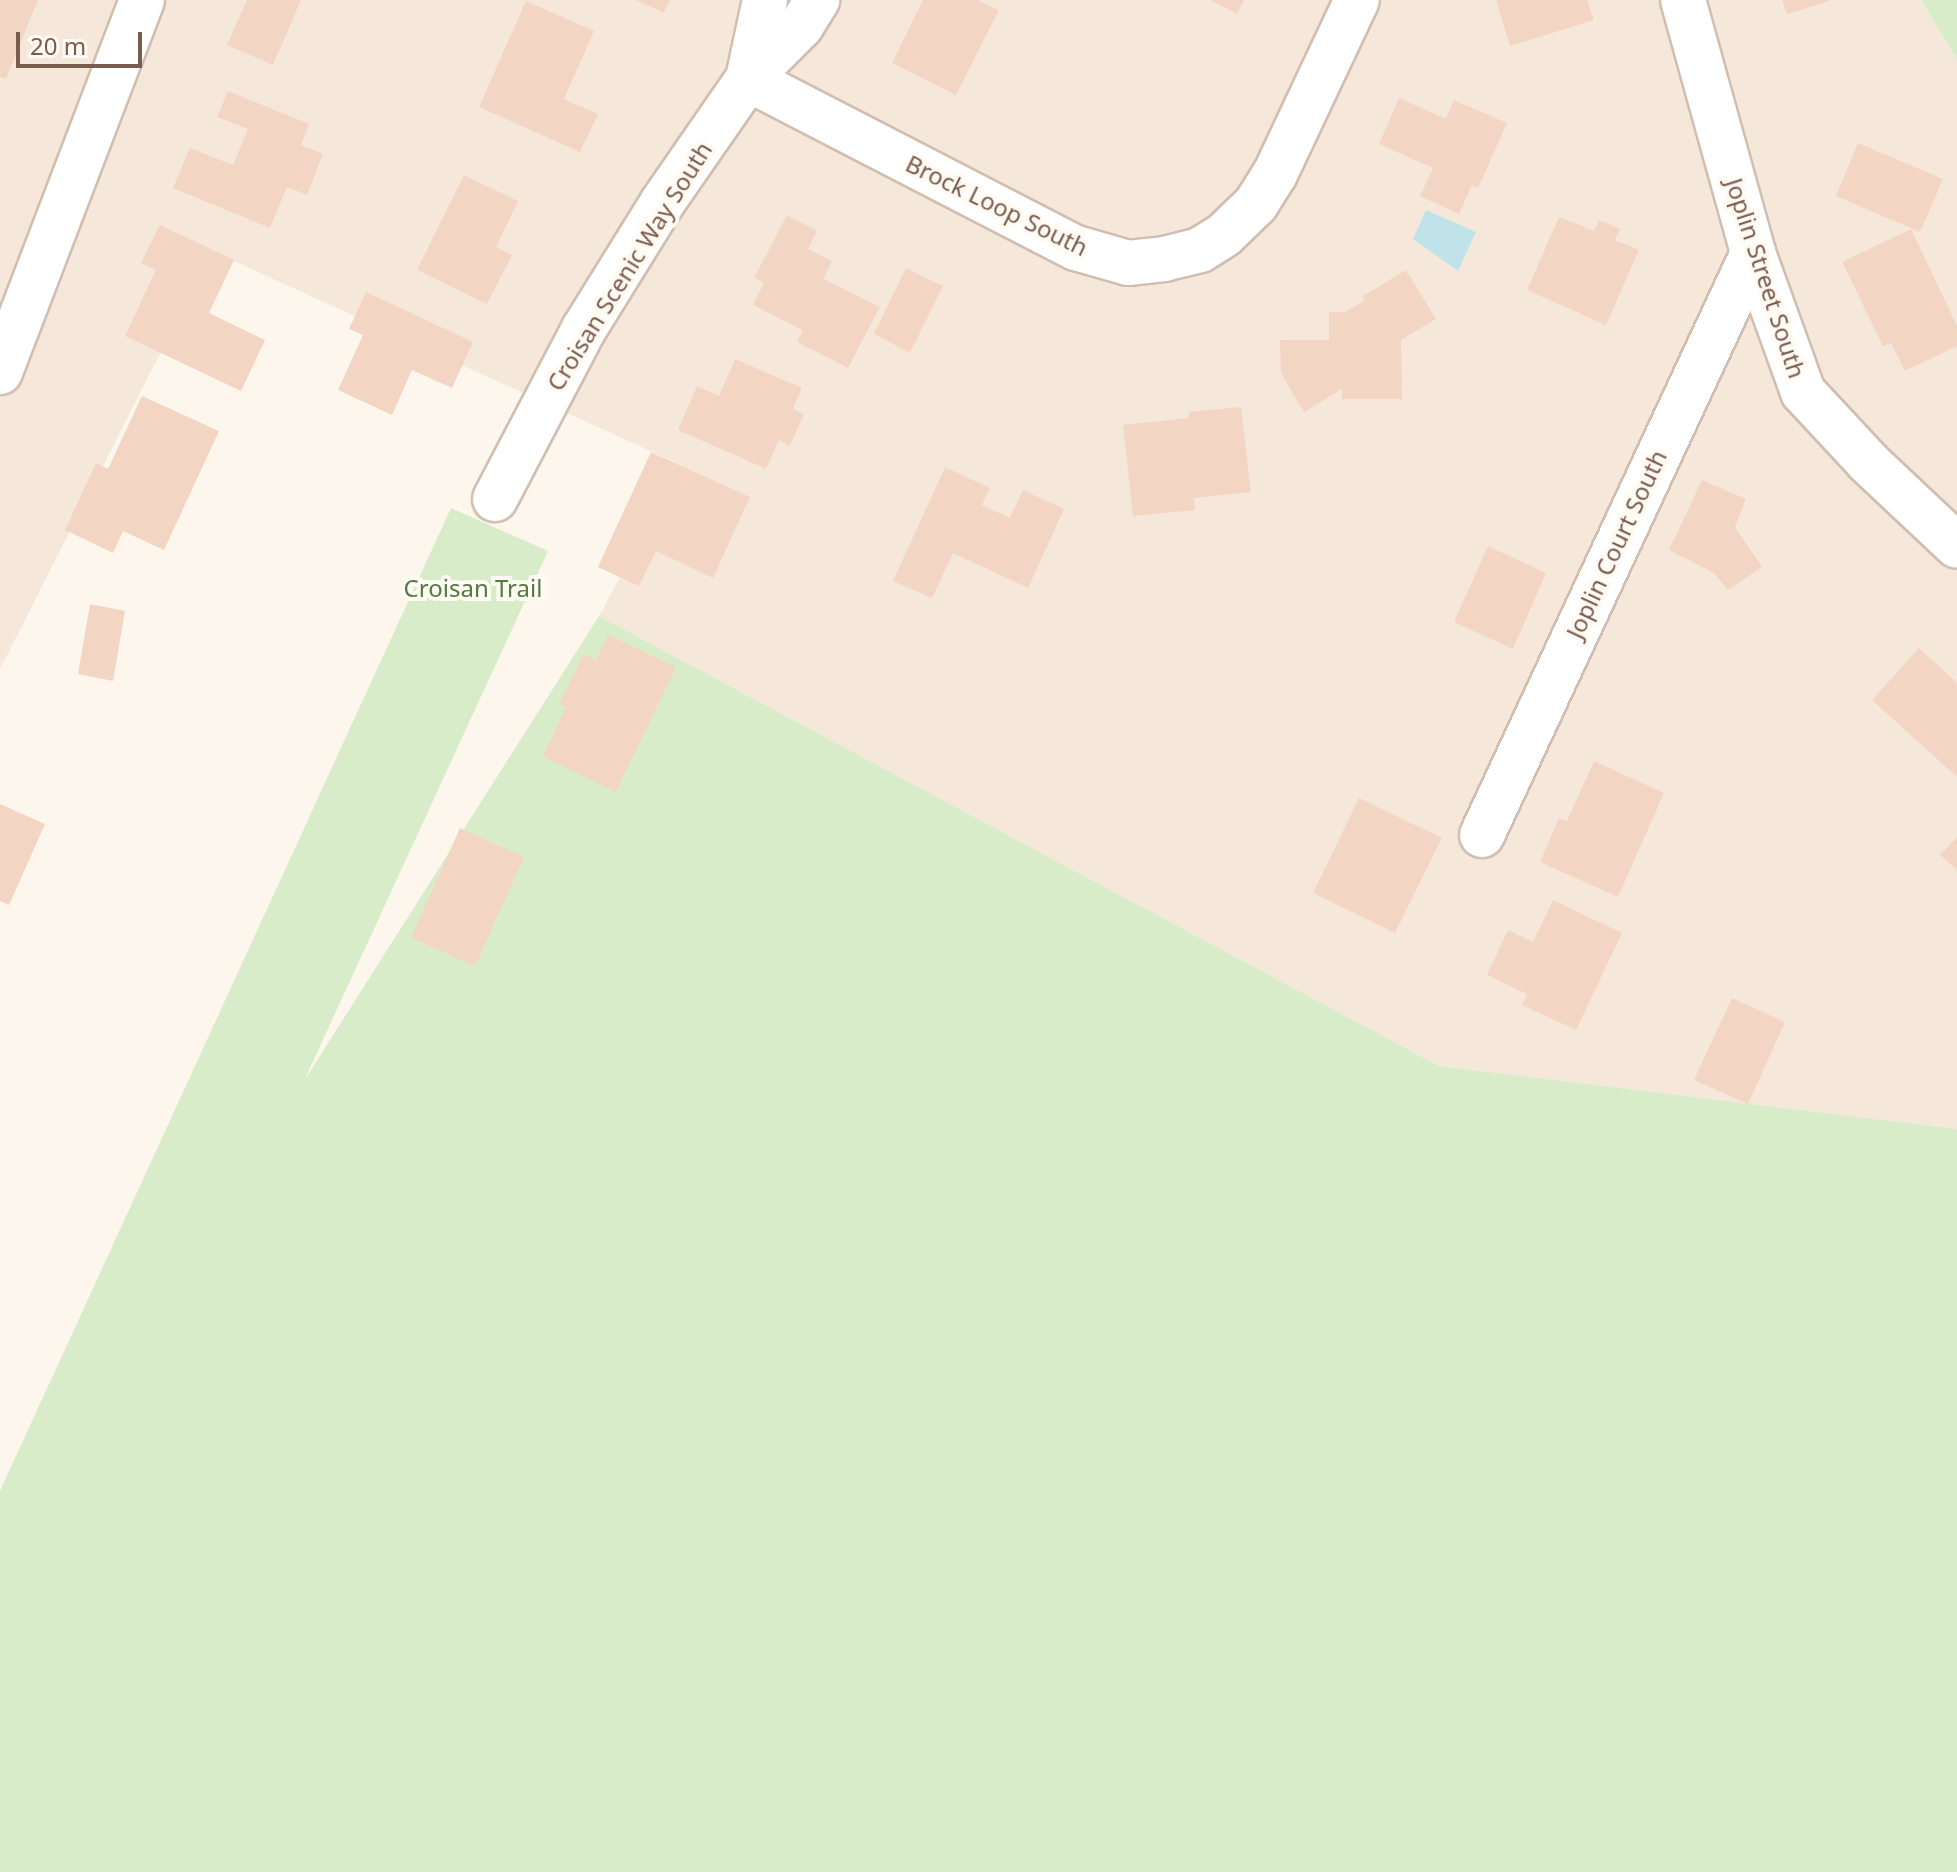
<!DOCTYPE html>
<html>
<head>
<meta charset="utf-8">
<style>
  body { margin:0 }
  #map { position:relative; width:1957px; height:1872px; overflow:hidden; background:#fdf6ec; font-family:"Noto Sans",sans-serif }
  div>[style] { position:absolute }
  .residential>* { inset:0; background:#f5e8da }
  .green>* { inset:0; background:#d8ecc9 }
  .water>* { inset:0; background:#bfe3e8 }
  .building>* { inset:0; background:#f3d5c3 }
  .roads { filter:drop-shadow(2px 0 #d1beb0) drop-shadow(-2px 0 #d1beb0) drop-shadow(0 2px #d1beb0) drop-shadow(0 -2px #d1beb0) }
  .minor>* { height:44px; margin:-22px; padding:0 22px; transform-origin:22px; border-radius:22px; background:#fff }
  span { translate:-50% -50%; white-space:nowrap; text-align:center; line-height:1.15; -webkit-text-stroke:8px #fffaf3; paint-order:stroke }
  .street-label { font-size:24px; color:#7a5c4d }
  .park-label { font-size:24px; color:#537a41 }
  .scale { position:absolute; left:16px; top:32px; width:126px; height:36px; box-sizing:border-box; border:4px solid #7a5c4d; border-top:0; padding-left:10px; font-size:24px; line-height:28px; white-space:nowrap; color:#7a5c4d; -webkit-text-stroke:6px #fffaf3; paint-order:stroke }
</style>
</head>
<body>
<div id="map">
  <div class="residential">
    <i style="clip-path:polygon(0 0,1921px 0,1957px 60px,1957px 1129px,1439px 1066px,599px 616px,681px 465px,212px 251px,0 669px)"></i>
  </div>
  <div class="green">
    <i style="clip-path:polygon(1921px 0,1957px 0,1957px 60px)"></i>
    <i style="clip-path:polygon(451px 508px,548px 551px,304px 1081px,599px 616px,1439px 1066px,1957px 1129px,1957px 1872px,0 1872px,0 1491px)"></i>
  </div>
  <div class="water">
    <i style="clip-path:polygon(1426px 210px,1476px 232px,1458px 271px,1413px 239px)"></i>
  </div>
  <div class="building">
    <i style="clip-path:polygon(0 0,38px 0,6px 79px,0 77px)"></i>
    <i style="clip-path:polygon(247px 0,301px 0,273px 65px,227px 45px)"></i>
    <i style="clip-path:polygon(636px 0,670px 0,664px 13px)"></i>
    <i style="clip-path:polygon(923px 0,977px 0,999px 10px,956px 95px,892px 63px)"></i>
    <i style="clip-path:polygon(1210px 0,1244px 0,1237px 14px)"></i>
    <i style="clip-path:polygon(1496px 0,1587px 0,1594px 20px,1510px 46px)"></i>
    <i style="clip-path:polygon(1782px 0,1830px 0,1830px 1px,1787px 14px)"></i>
    <i style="clip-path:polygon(526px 1px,594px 31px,564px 99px,598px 114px,580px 152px,479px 107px)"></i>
    <i style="clip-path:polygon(228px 91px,309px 124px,301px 145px,323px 154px,307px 195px,287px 187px,270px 228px,173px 188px,190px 148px,233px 165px,248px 129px,217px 117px)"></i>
    <i style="clip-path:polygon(1399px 98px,1446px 119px,1454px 100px,1507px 123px,1478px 188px,1472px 185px,1459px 214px,1420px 196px,1433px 168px,1379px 144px)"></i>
    <i style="clip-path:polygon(1858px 143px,1943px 179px,1920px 232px,1836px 196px)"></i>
    <i style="clip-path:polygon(464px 175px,518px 201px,496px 247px,512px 255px,487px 304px,417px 270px)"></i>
    <i style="clip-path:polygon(787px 215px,817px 231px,808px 249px,832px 261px,823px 279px,880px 307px,848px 368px,797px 342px,803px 330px,753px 305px,764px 283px,754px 278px)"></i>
    <i style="clip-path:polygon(1559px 217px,1594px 231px,1599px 220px,1620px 229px,1615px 240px,1639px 250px,1606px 325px,1527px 290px)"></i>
    <i style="clip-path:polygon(160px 225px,234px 260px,209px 313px,265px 340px,241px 391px,125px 336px,156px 270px,141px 263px)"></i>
    <i style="clip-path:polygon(1911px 229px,1957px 326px,1957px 346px,1905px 371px,1891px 343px,1883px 346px,1842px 262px)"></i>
    <i style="clip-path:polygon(906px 268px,943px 286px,910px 353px,874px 334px)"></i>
    <i style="clip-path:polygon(1406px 270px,1436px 319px,1401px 340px,1402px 399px,1342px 399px,1342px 389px,1304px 412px,1281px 373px,1280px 340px,1329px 340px,1329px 312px,1345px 312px,1364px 301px,1363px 296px)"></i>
    <i style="clip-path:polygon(366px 292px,473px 342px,452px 388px,412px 370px,392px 415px,338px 390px,363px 335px,349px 329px)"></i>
    <i style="clip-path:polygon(735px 359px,802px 388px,793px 409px,804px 414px,790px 446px,779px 440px,766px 469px,678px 430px,697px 386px,719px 396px)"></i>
    <i style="clip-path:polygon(142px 396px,219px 431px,164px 550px,123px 531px,113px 553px,65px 530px,96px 463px,108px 469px)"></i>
    <i style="clip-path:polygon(1241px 407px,1251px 492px,1194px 498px,1195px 510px,1133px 516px,1123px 425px,1189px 418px,1189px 412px)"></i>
    <i style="clip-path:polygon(651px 452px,750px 497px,713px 578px,656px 551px,639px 586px,598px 567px)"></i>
    <i style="clip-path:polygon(945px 467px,990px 488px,982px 505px,1010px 518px,1023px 490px,1064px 509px,1028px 588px,953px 553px,932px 598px,893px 581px)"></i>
    <i style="clip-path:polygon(1702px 480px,1746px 499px,1735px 527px,1762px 567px,1728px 590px,1714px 573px,1669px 550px)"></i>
    <i style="clip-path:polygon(1488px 546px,1546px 573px,1513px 649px,1454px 622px)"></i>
    <i style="clip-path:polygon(90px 604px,125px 611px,113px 681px,78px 674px)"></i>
    <i style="clip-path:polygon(608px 635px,676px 667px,616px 792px,543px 756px,566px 707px,559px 704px,584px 654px,596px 660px)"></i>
    <i style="clip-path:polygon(1919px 648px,1957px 683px,1957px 777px,1872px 700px)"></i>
    <i style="clip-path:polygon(1594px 761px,1664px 793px,1618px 897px,1540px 862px,1559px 818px,1567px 821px)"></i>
    <i style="clip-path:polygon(1359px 798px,1442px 838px,1395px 933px,1313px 893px)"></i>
    <i style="clip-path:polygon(0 804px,45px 824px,9px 905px,0 901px)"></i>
    <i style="clip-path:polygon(460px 828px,524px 857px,475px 966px,411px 938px)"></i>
    <i style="clip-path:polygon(1957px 837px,1957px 870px,1940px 855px)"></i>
    <i style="clip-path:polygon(1553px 900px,1622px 933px,1576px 1030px,1522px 1005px,1527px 994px,1487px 975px,1508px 930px,1533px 942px)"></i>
    <i style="clip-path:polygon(1732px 998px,1785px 1022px,1748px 1104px,1694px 1080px)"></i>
  </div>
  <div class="roads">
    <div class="minor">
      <i style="left:1683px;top:0;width:263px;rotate:74.5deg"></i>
      <i style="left:1753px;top:253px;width:148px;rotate:70.2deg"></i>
      <i style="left:1803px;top:392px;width:96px;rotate:47.1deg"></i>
      <i style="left:1868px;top:462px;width:122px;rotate:43.3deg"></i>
      <i style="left:748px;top:79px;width:369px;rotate:27.3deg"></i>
      <i style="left:1076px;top:248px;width:54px;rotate:16.1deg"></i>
      <i style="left:1128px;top:263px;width:36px;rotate:-6deg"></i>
      <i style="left:1164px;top:259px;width:37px;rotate:-14deg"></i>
      <i style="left:1200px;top:250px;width:28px;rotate:-32deg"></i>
      <i style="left:1224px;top:235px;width:45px;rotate:-44.1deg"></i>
      <i style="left:1256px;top:204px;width:36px;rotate:-58deg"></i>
      <i style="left:1275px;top:174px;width:192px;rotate:-64.8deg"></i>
      <i style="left:748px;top:79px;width:81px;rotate:-77.9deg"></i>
      <i style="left:0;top:372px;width:398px;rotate:-69.1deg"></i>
      <i style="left:495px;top:499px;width:192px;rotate:-62.4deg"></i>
      <i style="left:584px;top:329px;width:148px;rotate:-58.2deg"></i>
      <i style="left:662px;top:203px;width:151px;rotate:-55.3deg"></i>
      <i style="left:748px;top:79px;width:75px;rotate:-45deg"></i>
      <i style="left:801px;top:26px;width:31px;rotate:-58deg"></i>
      <i style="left:1482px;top:835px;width:642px;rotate:-65.03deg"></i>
    </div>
  </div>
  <div class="street-label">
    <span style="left:997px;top:205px;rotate:26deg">Brock Loop South</span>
    <span style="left:629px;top:266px;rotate:-58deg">Croisan Scenic Way South</span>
    <span style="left:1766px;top:278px;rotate:72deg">Joplin Street South</span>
    <span style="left:1616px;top:544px;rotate:-65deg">Joplin Court South</span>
  </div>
  <div class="park-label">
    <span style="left:473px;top:588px">Croisan Trail</span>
  </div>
  <div class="scale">20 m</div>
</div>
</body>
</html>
